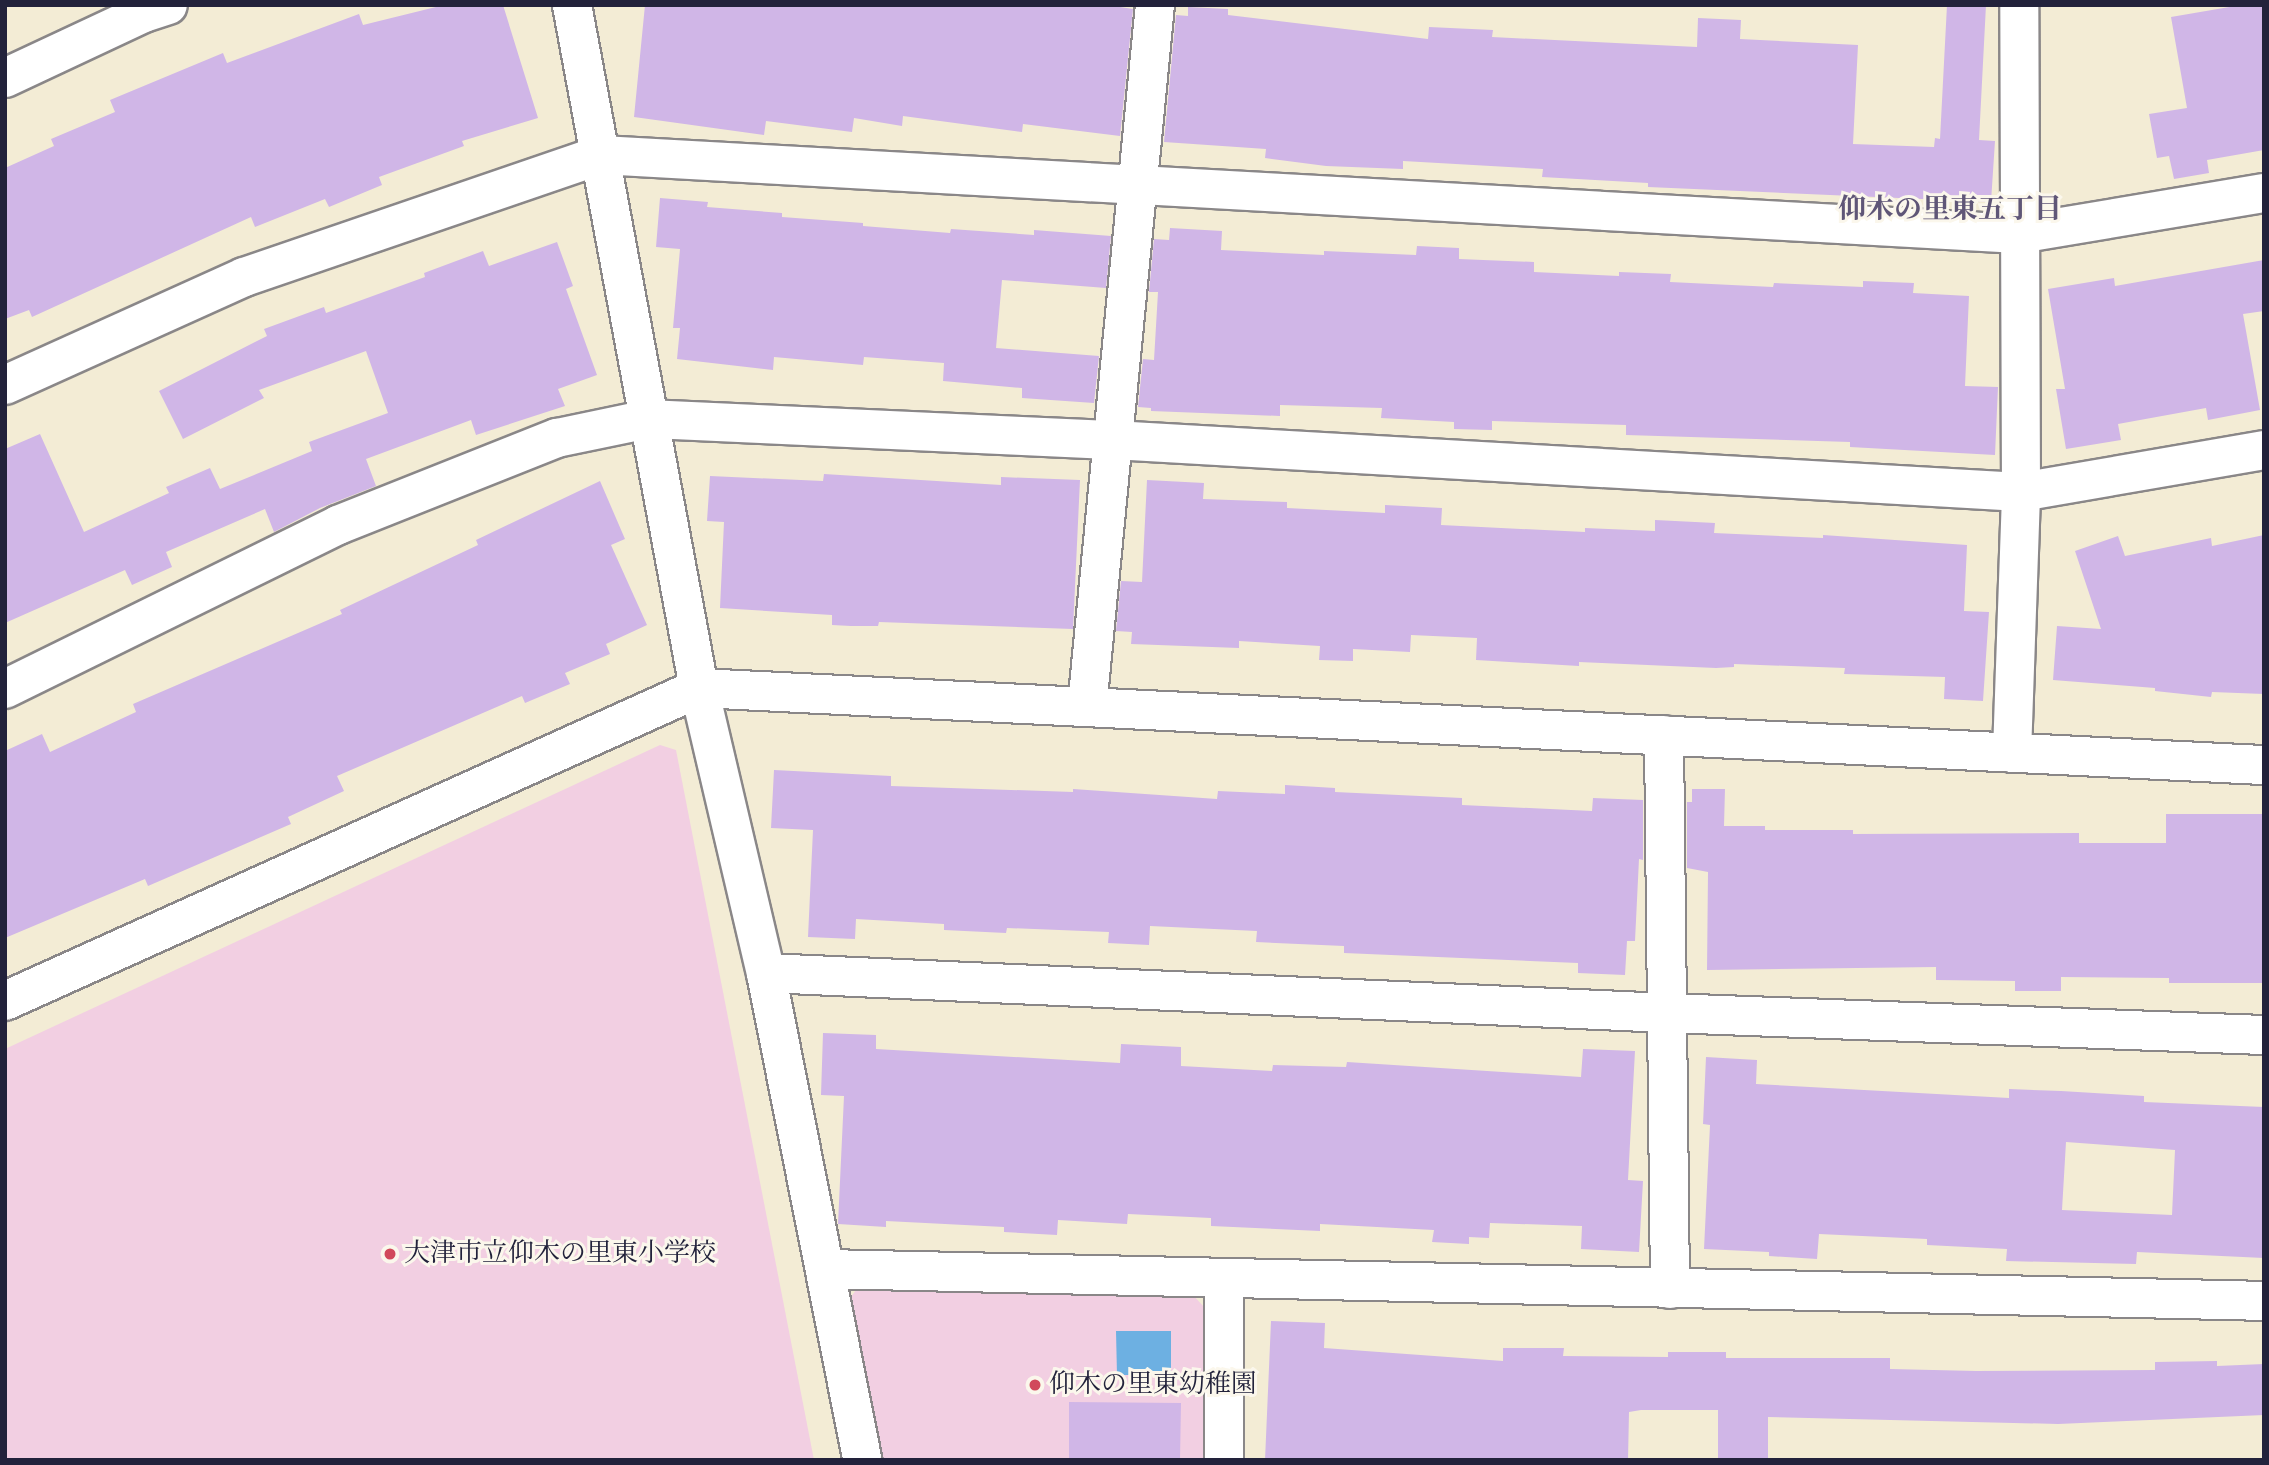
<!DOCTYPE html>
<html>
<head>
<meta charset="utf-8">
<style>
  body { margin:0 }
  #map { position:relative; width:2269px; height:1465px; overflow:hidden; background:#f3ecd5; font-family:"IM FELL Double Pica","Noto Serif JP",serif }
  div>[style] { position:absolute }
  .built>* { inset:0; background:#f2cfe2 }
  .water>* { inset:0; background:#6db0e2 }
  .building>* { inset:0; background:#d0b6e7 }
  .roads { filter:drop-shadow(2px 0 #8a8788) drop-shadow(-2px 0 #8a8788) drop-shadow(0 2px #8a8788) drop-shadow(0 -2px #8a8788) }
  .minor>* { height:38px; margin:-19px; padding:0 19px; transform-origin:19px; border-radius:19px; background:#fff }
  .dots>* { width:19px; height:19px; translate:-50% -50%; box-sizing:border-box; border:4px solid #fbf7ec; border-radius:50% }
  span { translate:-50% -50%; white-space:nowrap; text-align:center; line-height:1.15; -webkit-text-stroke:6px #fbf7ec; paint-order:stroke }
  .poi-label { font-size:26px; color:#22223b }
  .left { translate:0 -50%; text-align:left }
  .neighbourhood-label { font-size:28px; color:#5f5677; font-weight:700 }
  .frame { position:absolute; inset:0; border:7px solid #22223b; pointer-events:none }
</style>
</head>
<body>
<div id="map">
  <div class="built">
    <i style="clip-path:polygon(660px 745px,676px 750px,814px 1460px,5px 1460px,5px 1049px)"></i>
    <i style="clip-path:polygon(860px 1285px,1191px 1293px,1206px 1309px,1207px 1460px,879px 1460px,847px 1302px)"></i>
  </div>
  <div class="water">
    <i style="clip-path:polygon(1116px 1331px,1171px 1331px,1171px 1375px,1117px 1375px)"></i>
  </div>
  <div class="building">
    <i style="clip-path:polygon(444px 5px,503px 5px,538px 118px,462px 141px,464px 146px,379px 177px,382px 185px,329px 207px,325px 199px,255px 227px,251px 217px,32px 317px,29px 310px,5px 319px,5px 168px,54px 146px,51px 139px,115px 112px,110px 100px,223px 53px,227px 63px,359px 14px,363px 25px)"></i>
    <i style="clip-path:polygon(645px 5px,1107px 5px,1133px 9px,1120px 136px,1023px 124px,1022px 132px,903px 116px,902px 126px,854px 118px,852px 132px,766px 121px,764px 135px,634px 117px)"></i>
    <i style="clip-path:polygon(1947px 5px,1986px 5px,1979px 140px,1995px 141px,1991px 202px,1648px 187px,1648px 183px,1542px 177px,1543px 169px,1403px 161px,1403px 169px,1326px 166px,1265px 158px,1266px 149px,1164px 142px,1176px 15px,1188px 16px,1188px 7px,1228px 9px,1228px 15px,1428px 39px,1429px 27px,1493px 30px,1492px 37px,1697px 47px,1698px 18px,1741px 20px,1740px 39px,1858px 45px,1853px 144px,1934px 147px,1935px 138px,1940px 139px)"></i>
    <i style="clip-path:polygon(2241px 5px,2264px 5px,2264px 150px,2207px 160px,2209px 173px,2174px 179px,2169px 156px,2157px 158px,2149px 114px,2187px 108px,2171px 17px)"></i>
    <i style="clip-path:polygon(660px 198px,708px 202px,707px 207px,782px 213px,782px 217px,863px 223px,863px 226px,950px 233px,951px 229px,1034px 235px,1034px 230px,1111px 236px,1106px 288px,1002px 280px,996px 348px,1099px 356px,1094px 403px,1022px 398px,1022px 388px,943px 381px,944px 363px,864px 357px,863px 365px,774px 357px,773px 370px,677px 359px,680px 328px,673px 328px,680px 249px,656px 247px)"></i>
    <i style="clip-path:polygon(1170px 228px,1222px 231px,1221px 250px,1324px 255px,1324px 251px,1416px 255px,1417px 246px,1459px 248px,1459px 259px,1534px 262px,1534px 272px,1619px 276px,1619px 272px,1671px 274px,1670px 282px,1773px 287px,1774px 283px,1863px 287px,1863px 281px,1914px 283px,1913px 293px,1969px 296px,1965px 386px,1998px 387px,1995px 455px,1850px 447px,1850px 442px,1626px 435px,1626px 425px,1492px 421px,1492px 430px,1454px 429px,1454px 422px,1381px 418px,1382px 408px,1280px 405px,1280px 416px,1151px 411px,1151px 408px,1138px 407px,1143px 359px,1154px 360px,1158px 292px,1149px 292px,1154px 239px,1169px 240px)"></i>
    <i style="clip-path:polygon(557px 242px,573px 286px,566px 289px,597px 375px,558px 389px,565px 406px,476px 435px,471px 420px,366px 459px,376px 486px,320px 508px,274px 532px,265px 509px,166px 552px,172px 567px,132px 585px,125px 570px,5px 623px,5px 449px,40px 434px,84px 532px,169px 493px,166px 487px,210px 468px,220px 489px,312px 451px,309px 442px,388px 413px,366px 351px,259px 390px,264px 398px,183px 439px,159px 391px,267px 336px,264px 329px,324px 307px,326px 313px,425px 277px,424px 273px,483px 251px,489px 266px)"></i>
    <i style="clip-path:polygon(2264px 260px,2264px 311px,2243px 314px,2260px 410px,2208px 420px,2206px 408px,2118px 424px,2121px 440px,2066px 449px,2056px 389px,2065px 389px,2048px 289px,2114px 278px,2115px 286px)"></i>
    <i style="clip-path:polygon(824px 474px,1001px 485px,1001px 477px,1080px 480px,1073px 629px,879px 622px,878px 626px,851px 626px,832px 625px,832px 615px,720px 608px,724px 522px,707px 521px,710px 476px,823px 481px)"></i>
    <i style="clip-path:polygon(1147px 480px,1204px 483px,1203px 499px,1287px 502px,1287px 508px,1385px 513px,1385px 505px,1442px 508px,1441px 525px,1585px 532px,1585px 528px,1655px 531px,1655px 520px,1715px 523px,1714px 533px,1823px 538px,1823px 535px,1967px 545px,1964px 611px,1989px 612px,1983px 701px,1944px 699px,1945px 677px,1844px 674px,1845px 668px,1734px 664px,1734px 667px,1716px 668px,1579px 662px,1579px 666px,1476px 660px,1477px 638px,1411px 635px,1410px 652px,1353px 649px,1353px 661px,1319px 660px,1320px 646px,1239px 641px,1239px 648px,1131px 644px,1132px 632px,1116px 631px,1121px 581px,1142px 582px)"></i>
    <i style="clip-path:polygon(600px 481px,625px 539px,611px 545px,647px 625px,606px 644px,610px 654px,565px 673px,570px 684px,525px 703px,522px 696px,337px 776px,344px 791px,288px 817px,291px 824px,148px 886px,145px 879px,5px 938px,5px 751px,42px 734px,50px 752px,136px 712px,133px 704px,342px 614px,340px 610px,478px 545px,476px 540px)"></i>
    <i style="clip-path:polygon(2264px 535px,2264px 694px,2212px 692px,2211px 697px,2155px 691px,2155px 688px,2053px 680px,2057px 626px,2101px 629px,2075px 551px,2118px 536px,2125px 556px,2211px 538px,2212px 546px)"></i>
    <i style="clip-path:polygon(774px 770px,891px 776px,891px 786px,1073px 792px,1073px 789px,1217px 799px,1218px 791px,1285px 794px,1285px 785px,1335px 788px,1335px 792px,1462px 798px,1462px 805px,1592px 811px,1593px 798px,1643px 800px,1643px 860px,1639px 859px,1635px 941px,1627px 941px,1625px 975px,1578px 973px,1578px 963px,1344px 953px,1344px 946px,1256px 942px,1257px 931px,1150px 926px,1149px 945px,1108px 943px,1109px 932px,1007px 928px,1006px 933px,944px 930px,944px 924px,856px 919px,855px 939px,808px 937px,813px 830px,771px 828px)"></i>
    <i style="clip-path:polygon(1692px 789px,1725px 789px,1724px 826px,1765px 826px,1765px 830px,1853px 830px,1853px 834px,2079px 833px,2079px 843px,2166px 843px,2166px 814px,2264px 814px,2264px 983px,2169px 983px,2169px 978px,2061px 977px,2061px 991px,2015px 991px,2015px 981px,1936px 980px,1936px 967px,1707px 970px,1708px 872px,1687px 868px,1687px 802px,1692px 802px)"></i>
    <i style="clip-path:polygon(823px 1033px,876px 1035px,876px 1049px,1120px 1063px,1121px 1044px,1181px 1047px,1181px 1066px,1272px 1071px,1273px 1065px,1346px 1067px,1347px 1062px,1581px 1077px,1583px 1049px,1635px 1051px,1628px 1180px,1643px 1181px,1639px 1252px,1581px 1249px,1582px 1226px,1490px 1223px,1489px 1238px,1469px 1237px,1469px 1244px,1432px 1242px,1434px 1230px,1320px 1224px,1320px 1231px,1211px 1226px,1211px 1218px,1128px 1214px,1127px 1224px,1058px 1220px,1057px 1235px,1004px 1232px,1004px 1227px,886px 1221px,886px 1227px,838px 1224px,844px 1096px,821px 1095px)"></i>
    <i style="clip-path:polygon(evenodd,1706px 1057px,1757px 1060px,1756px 1084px,2009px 1098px,2009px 1089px,2061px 1091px,2144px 1096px,2144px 1102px,2264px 1107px,2264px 1258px,2137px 1252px,2136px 1264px,2006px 1261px,2007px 1249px,1927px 1245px,1927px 1239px,1819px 1234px,1817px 1259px,1769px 1256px,1769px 1252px,1704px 1249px,1710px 1125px,1703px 1124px,1706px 1057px,2066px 1142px,2175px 1150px,2172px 1215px,2062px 1210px,2066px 1142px)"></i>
    <i style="clip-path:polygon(1271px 1321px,1325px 1323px,1324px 1348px,1503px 1361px,1503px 1348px,1564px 1348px,1563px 1356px,1668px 1357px,1668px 1352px,1726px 1352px,1726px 1358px,1890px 1358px,1890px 1369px,1976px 1371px,2155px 1370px,2155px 1362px,2217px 1361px,2217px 1366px,2264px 1364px,2264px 1415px,2058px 1424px,1768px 1417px,1768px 1460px,1718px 1460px,1718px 1410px,1641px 1410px,1629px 1412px,1628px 1460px,1265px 1460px)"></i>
    <i style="clip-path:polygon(1069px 1402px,1181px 1403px,1180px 1460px,1069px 1460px)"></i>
  </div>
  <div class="roads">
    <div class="minor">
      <i style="left:572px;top:5px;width:695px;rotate:79.47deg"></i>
      <i style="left:699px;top:688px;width:293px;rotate:76.8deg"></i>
      <i style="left:766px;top:973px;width:496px;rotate:78.8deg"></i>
      <i style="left:5px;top:78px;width:153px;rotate:-25.1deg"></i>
      <i style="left:144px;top:13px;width:25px;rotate:-18deg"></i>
      <i style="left:5px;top:385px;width:262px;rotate:-24.3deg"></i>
      <i style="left:244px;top:277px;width:377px;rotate:-18.9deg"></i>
      <i style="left:601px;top:155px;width:1420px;rotate:3.19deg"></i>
      <i style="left:2019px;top:234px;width:248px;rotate:-9.5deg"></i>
      <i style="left:5px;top:689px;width:371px;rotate:-26.2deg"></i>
      <i style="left:338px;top:525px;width:236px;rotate:-21.7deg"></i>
      <i style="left:557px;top:438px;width:94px;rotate:-11.7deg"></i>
      <i style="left:649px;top:419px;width:464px;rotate:2.6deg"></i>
      <i style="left:1113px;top:440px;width:909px;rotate:3.28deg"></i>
      <i style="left:2021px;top:492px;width:247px;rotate:-9.8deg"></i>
      <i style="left:1087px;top:707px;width:705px;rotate:-84.47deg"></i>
      <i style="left:1664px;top:735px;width:554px;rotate:89.38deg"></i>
      <i style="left:2012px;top:753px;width:261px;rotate:-88deg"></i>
      <i style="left:2021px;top:492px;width:487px;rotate:-90.2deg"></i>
      <i style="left:766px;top:973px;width:902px;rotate:2.54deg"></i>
      <i style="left:1667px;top:1013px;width:597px;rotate:2.11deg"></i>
      <i style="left:5px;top:1001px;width:761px;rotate:-24.28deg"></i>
      <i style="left:699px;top:688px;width:1567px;rotate:2.82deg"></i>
      <i style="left:825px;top:1269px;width:1439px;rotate:1.27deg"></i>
      <i style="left:1224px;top:1460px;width:181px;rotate:-90deg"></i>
    </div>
  </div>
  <div class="dots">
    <i style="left:390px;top:1254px;background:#d1495b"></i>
    <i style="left:1035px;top:1385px;background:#d1495b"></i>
  </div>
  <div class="poi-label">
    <span class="left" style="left:404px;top:1254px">大津市立仰木の里東小学校</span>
    <span class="left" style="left:1049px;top:1385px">仰木の里東幼稚園</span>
  </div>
  <div class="neighbourhood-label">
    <span style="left:1950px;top:210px">仰木の里東五丁目</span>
  </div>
  <div class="frame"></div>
</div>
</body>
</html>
